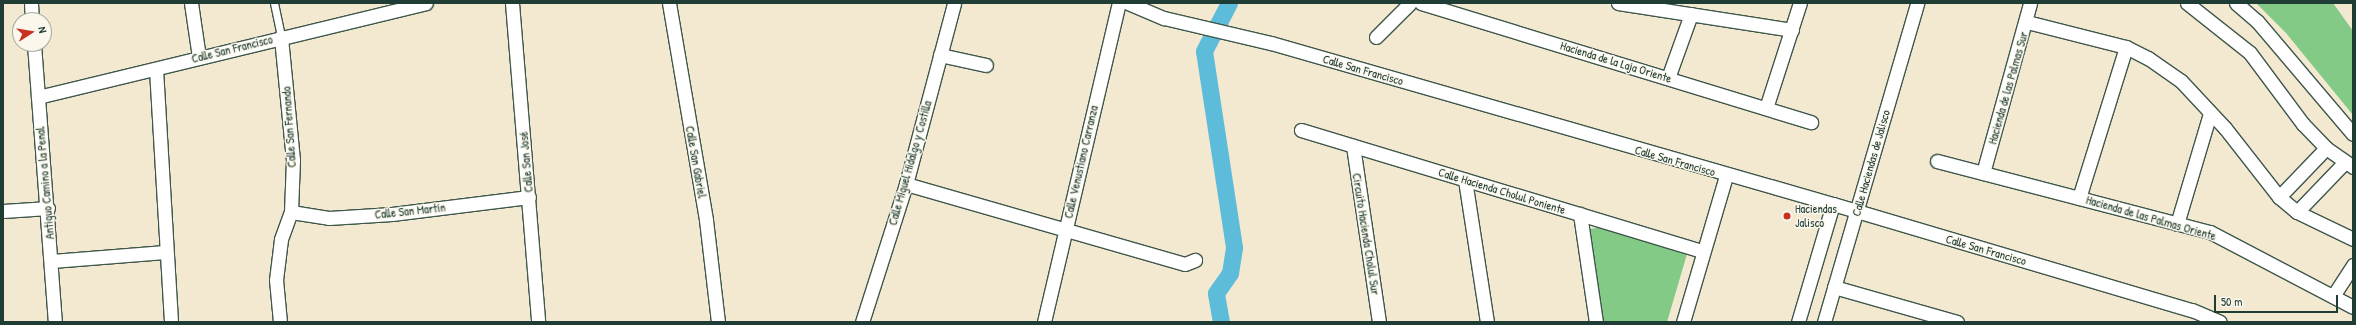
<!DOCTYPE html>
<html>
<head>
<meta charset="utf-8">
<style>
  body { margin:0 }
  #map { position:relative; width:2356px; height:325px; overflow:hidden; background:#f2e9d0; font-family:"Patrick Hand",sans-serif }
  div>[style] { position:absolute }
  .green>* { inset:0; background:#83ca86 }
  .canal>* { height:17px; margin:-8.5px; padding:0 8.5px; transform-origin:8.5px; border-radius:8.5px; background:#5cbcda }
  .roads { filter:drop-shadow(1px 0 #3f574b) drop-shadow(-1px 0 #3f574b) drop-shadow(0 1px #3f574b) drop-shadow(0 -1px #3f574b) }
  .lane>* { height:7px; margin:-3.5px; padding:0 3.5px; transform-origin:3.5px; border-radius:3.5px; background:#fff }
  .street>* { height:13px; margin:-6.5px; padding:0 6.5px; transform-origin:6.5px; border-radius:6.5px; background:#fff }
  .dots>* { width:11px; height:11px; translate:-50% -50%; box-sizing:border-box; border:2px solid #fbf7ec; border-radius:50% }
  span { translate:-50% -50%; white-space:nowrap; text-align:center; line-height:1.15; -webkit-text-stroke:3px #fbf7ec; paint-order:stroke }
  .street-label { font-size:12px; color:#1f3d34 }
  .poi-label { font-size:12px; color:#1f3d34 }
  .left { translate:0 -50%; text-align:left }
  .frame { position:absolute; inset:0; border:4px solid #1f3d34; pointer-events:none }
  .north { position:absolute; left:12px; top:12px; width:40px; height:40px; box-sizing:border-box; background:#fbf7ec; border:1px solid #a3ada2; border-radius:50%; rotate:78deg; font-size:11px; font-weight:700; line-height:16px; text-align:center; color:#1f3d34 }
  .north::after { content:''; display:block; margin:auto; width:14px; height:18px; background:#c8321e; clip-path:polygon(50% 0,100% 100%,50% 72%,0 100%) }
  .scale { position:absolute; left:2214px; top:295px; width:124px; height:18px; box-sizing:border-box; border:2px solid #1f3d34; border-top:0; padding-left:5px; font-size:12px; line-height:14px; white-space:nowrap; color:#1f3d34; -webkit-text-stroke:3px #fbf7ec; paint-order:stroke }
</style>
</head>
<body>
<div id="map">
  <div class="green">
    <i style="clip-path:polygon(2256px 3px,2333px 3px,2353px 31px,2353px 115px,2286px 33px)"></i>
    <i style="clip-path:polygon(1601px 227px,1687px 254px,1667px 322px,1603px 322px,1590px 229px)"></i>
  </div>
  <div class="canal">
    <i style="left:1221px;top:322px;width:29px;rotate:-100deg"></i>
    <i style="left:1216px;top:293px;width:24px;rotate:-55deg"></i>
    <i style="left:1230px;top:273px;width:26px;rotate:-81deg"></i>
    <i style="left:1234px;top:247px;width:198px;rotate:-98.7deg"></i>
    <i style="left:1204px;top:51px;width:54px;rotate:-62.5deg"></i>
  </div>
  <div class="roads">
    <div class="lane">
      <i style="left:274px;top:3px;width:35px;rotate:78deg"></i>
    </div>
    <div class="street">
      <i style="left:31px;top:3px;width:17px;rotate:87deg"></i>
      <i style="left:191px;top:3px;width:55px;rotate:81.6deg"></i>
      <i style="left:512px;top:3px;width:320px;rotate:85.3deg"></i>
      <i style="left:669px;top:3px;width:220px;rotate:80.3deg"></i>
      <i style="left:706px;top:220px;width:103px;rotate:83.3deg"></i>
      <i style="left:1128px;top:3px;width:39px;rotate:23deg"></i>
      <i style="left:1164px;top:18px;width:110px;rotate:13.2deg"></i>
      <i style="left:1271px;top:43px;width:585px;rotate:15.99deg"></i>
      <i style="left:1833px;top:204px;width:374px;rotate:16.5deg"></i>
      <i style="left:2192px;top:310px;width:30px;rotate:23deg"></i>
      <i style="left:1421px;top:3px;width:408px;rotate:17deg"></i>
      <i style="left:1618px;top:3px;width:176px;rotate:8.8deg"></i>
      <i style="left:2187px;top:3px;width:80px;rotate:38.4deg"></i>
      <i style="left:2250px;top:53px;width:89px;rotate:53.3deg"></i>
      <i style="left:2303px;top:124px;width:33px;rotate:46deg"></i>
      <i style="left:2326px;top:148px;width:33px;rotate:35deg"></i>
      <i style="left:2236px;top:3px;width:28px;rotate:41deg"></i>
      <i style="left:2257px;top:21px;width:148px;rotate:49.7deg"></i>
      <i style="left:2027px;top:22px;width:102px;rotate:14.2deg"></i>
      <i style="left:2126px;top:47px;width:25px;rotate:27deg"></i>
      <i style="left:2148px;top:58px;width:40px;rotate:34.9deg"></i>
      <i style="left:2181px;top:81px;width:64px;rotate:46.9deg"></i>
      <i style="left:2225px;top:128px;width:88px;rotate:52deg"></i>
      <i style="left:2279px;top:197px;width:23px;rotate:40deg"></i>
      <i style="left:2297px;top:212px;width:62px;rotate:25.7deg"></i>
      <i style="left:1376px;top:37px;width:48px;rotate:-45deg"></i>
      <i style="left:34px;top:44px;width:279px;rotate:85.7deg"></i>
      <i style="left:940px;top:55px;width:47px;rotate:12.3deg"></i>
      <i style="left:156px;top:69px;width:253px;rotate:86.6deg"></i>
      <i style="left:1668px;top:78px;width:68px;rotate:-70.2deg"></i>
      <i style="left:38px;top:97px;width:399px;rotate:-13.6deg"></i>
      <i style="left:1766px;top:108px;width:110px;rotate:-72.1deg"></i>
      <i style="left:1301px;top:130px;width:420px;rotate:16.8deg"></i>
      <i style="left:1353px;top:146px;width:178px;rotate:81.6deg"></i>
      <i style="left:1937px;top:161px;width:282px;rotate:14.6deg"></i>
      <i style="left:2210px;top:232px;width:161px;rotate:27.7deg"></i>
      <i style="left:1983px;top:173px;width:176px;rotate:-74.5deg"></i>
      <i style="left:1465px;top:180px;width:144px;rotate:81.2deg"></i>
      <i style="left:906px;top:184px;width:290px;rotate:16deg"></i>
      <i style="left:1185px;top:264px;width:11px;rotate:-22deg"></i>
      <i style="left:2279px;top:197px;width:68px;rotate:-46.2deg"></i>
      <i style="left:2079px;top:198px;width:158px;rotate:-72.7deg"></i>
      <i style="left:3px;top:211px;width:45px;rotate:-3.8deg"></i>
      <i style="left:291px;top:212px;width:38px;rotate:9deg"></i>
      <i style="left:329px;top:218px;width:63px;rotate:-3.6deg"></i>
      <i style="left:392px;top:214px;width:138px;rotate:-7.1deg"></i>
      <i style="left:2297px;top:212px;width:69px;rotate:-46.2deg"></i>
      <i style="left:1580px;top:214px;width:109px;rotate:81.6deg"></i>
      <i style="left:2177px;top:224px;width:116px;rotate:-73.4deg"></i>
      <i style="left:52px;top:261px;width:113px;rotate:-4.6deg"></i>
      <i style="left:1834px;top:287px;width:128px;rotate:15.9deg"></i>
      <i style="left:2333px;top:296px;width:37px;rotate:-57deg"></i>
      <i style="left:280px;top:322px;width:42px;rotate:-95.4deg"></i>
      <i style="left:276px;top:280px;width:41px;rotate:-83deg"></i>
      <i style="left:281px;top:239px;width:29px;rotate:-70deg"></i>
      <i style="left:291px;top:212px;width:52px;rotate:-87.8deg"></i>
      <i style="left:293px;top:160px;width:124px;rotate:-95.6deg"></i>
      <i style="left:862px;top:322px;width:145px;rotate:-72.3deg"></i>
      <i style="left:906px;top:184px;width:187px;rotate:-75.1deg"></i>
      <i style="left:1044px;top:322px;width:328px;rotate:-76.8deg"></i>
      <i style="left:1683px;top:322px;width:152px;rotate:-73.6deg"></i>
      <i style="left:1798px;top:322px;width:123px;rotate:-73.5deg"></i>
      <i style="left:1824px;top:322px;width:332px;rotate:-73.7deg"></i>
    </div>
  </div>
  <div class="dots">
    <i style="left:1787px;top:216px;background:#c8321e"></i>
  </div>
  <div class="street-label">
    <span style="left:232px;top:49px;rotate:-14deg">Calle San Francisco</span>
    <span style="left:1616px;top:62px;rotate:17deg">Hacienda de la Laja Oriente</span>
    <span style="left:1363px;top:70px;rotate:16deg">Calle San Francisco</span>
    <span style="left:2008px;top:88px;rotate:-74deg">Hacienda de las Palmas Sur</span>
    <span style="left:289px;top:127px;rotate:-94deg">Calle San Fernando</span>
    <span style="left:1675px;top:161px;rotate:16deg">Calle San Francisco</span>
    <span style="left:526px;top:162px;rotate:-95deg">Calle San José</span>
    <span style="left:696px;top:162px;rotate:80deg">Calle San Gabriel</span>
    <span style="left:1081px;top:162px;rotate:-77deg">Calle Venustiano Carranza</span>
    <span style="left:910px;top:163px;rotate:-74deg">Calle Miguel Hidalgo y Costilla</span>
    <span style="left:1871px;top:163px;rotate:-74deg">Calle Haciendas de Jalisco</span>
    <span style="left:45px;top:183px;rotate:-95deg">Antiguo Camino a la Penal</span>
    <span style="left:1502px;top:191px;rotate:17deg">Calle Hacienda Cholul Poniente</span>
    <span style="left:410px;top:211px;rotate:-6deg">Calle San Martín</span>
    <span style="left:2151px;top:218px;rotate:16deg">Hacienda de las Palmas Oriente</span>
    <span style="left:1366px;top:234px;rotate:81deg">Circuito Hacienda Cholul Sur</span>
    <span style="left:1986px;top:250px;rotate:16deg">Calle San Francisco</span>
  </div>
  <div class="poi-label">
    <span class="left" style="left:1795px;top:216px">Haciendas<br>Jalisco</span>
  </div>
  <div class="frame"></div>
  <div class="north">N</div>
  <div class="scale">50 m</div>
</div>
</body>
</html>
